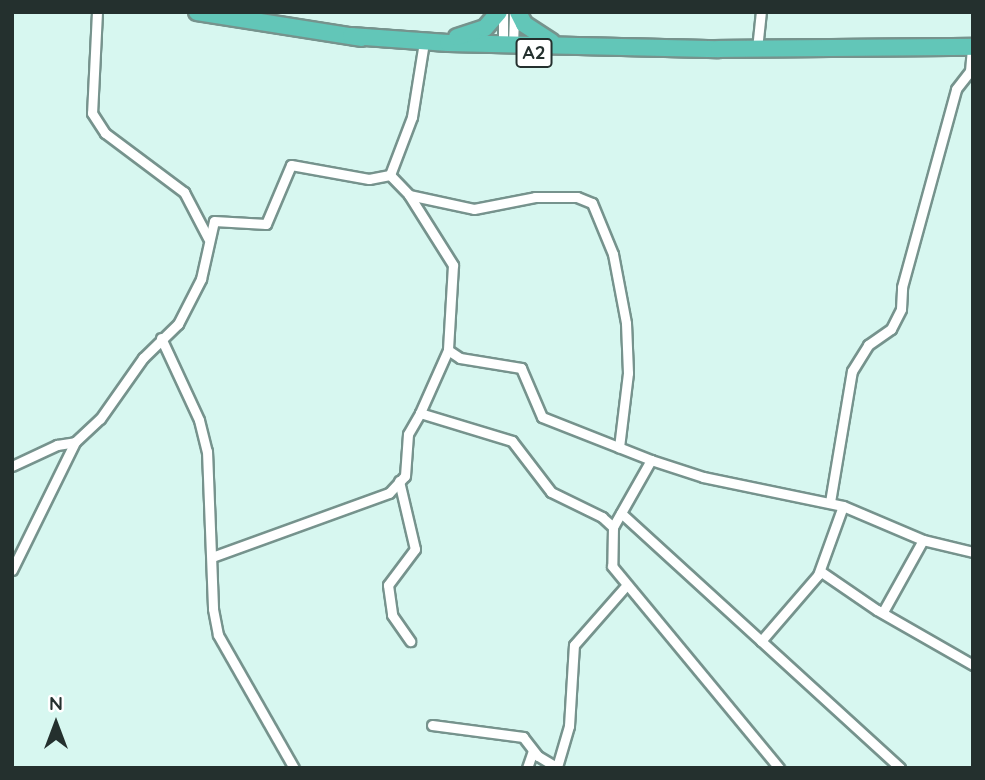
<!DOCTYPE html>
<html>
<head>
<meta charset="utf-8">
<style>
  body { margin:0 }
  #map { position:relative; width:985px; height:780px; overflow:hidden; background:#d7f7f0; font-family:Quicksand,sans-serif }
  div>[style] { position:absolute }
  .roads { filter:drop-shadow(2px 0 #76938d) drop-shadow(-2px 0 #76938d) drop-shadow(0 2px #76938d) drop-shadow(0 -2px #76938d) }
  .minor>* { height:9px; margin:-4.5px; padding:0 4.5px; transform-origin:4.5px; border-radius:4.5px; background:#fff }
  .trunk>* { height:16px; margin:-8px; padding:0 8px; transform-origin:8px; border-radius:8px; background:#62c6b8 }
  span { translate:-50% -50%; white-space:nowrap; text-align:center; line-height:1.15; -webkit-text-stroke:7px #fff; paint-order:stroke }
  .shield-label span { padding:2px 5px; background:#fff; border:2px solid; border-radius:5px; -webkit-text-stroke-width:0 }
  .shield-label { font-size:19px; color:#24302e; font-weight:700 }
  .frame { position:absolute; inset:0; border:14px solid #24302e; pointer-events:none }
  .north { position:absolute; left:21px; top:689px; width:70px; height:70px; -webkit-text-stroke:5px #fff; paint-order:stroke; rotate:0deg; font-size:19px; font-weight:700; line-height:28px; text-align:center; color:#24302e }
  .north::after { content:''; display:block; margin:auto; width:24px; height:32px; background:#24302e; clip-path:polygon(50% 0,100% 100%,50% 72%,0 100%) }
</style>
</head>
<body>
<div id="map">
  <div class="roads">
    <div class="minor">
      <i style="left:97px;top:12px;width:101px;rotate:92.8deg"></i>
      <i style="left:92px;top:113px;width:24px;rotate:57deg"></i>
      <i style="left:105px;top:133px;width:99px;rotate:36.8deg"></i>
      <i style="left:184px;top:192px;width:52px;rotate:62.4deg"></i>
      <i style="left:424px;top:42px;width:76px;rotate:99.1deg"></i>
      <i style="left:412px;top:117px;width:62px;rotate:110.8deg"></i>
      <i style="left:390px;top:175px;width:28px;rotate:46deg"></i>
      <i style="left:409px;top:195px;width:83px;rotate:57.8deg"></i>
      <i style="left:453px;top:265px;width:85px;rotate:93.4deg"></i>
      <i style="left:448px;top:350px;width:14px;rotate:34deg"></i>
      <i style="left:460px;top:358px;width:62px;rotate:9.3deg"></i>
      <i style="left:521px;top:368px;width:53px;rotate:66.8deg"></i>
      <i style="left:542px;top:417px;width:117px;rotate:21.5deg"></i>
      <i style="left:651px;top:460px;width:55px;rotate:18.1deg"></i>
      <i style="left:703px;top:477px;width:143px;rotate:11.7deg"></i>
      <i style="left:843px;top:506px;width:87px;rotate:23deg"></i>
      <i style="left:923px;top:540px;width:51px;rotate:13.5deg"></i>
      <i style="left:513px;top:45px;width:33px;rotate:-88deg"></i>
      <i style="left:503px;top:47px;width:35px;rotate:-90deg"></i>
      <i style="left:757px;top:49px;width:37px;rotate:-84deg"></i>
      <i style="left:409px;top:195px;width:66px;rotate:12.2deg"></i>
      <i style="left:474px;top:209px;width:62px;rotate:-11.1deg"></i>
      <i style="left:535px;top:197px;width:42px"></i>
      <i style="left:577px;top:197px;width:16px;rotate:22deg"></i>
      <i style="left:592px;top:203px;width:55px;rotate:67.6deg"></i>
      <i style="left:613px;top:254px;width:70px;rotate:79.3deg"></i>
      <i style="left:626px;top:323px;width:50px;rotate:87.7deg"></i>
      <i style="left:628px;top:373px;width:75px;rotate:96.9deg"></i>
      <i style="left:161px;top:338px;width:90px;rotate:65.1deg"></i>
      <i style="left:199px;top:420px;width:32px;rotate:76deg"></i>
      <i style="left:207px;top:451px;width:158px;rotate:87.8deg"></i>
      <i style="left:213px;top:609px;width:26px;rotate:79deg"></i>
      <i style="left:218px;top:635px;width:153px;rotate:60.3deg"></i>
      <i style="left:448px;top:350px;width:69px;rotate:114deg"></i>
      <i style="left:420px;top:413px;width:96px;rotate:16.9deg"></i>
      <i style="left:512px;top:441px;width:64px;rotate:52.6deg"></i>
      <i style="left:551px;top:492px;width:57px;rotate:26.1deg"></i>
      <i style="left:602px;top:517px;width:15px;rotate:42deg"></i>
      <i style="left:651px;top:460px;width:77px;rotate:119.6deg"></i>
      <i style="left:613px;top:527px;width:39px;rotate:91deg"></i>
      <i style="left:612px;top:566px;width:262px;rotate:50.4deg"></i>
      <i style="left:12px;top:466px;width:50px;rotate:-25deg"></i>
      <i style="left:57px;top:445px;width:18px;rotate:-9deg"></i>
      <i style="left:75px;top:442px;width:34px;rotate:-43deg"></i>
      <i style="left:100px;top:419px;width:75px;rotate:-54.8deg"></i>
      <i style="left:143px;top:358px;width:49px;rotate:-44.2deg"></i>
      <i style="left:178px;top:324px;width:51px;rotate:-62.9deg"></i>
      <i style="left:201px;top:279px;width:59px;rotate:-77.4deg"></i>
      <i style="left:214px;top:221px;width:52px;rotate:3.3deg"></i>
      <i style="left:266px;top:224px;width:64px;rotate:-67deg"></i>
      <i style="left:291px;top:165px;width:79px;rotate:10.2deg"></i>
      <i style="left:369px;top:179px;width:21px;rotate:-11deg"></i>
      <i style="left:399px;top:481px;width:70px;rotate:76.8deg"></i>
      <i style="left:415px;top:549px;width:45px;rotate:126.9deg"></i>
      <i style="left:388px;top:585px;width:30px;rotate:82deg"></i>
      <i style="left:392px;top:615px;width:32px;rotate:55deg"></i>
      <i style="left:830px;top:502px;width:133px;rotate:-80.5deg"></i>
      <i style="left:852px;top:371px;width:31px;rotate:-58deg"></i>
      <i style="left:868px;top:345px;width:28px;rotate:-35deg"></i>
      <i style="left:891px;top:329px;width:22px;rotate:-63deg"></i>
      <i style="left:901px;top:309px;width:22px;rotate:-87deg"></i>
      <i style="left:902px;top:287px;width:205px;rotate:-74.7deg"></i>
      <i style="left:956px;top:89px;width:23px;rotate:-52deg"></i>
      <i style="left:970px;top:71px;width:24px;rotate:-85deg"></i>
      <i style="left:621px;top:513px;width:378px;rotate:42.4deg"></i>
      <i style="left:212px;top:557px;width:188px;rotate:-19.9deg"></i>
      <i style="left:389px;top:493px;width:23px;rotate:-47deg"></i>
      <i style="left:405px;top:476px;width:42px;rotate:-85.9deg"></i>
      <i style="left:408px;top:434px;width:24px;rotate:-60deg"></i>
      <i style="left:12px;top:570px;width:143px;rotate:-63.8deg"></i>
      <i style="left:820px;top:571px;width:69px;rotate:34.4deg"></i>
      <i style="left:877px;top:610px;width:111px;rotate:29.8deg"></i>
      <i style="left:884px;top:610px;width:80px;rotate:-60.9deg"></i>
      <i style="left:761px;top:641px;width:87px;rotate:-49.2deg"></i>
      <i style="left:818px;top:575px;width:73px;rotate:-70.1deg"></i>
      <i style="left:432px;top:725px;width:92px;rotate:7.5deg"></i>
      <i style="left:523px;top:737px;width:24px;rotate:52deg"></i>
      <i style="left:538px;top:756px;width:23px;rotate:31deg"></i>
      <i style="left:557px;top:767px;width:43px;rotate:-73.7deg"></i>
      <i style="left:569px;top:726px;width:81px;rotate:-86.5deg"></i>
      <i style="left:574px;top:645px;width:77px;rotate:-48.7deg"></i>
      <i style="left:527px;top:768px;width:18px;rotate:-71deg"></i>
    </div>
    <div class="trunk">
      <i style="left:197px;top:12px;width:166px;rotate:9deg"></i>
      <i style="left:518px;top:12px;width:13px;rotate:63deg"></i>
      <i style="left:524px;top:24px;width:33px;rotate:33deg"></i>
      <i style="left:351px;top:36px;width:97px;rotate:4.1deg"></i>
      <i style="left:448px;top:43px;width:271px;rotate:1.3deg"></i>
      <i style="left:719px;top:49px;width:254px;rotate:-0.5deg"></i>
      <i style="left:457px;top:37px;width:29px;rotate:-18deg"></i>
      <i style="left:485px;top:28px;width:21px;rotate:-49deg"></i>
    </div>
  </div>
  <div class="shield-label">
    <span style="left:534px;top:53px">A2</span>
  </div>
  <div class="frame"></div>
  <div class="north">N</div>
</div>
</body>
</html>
